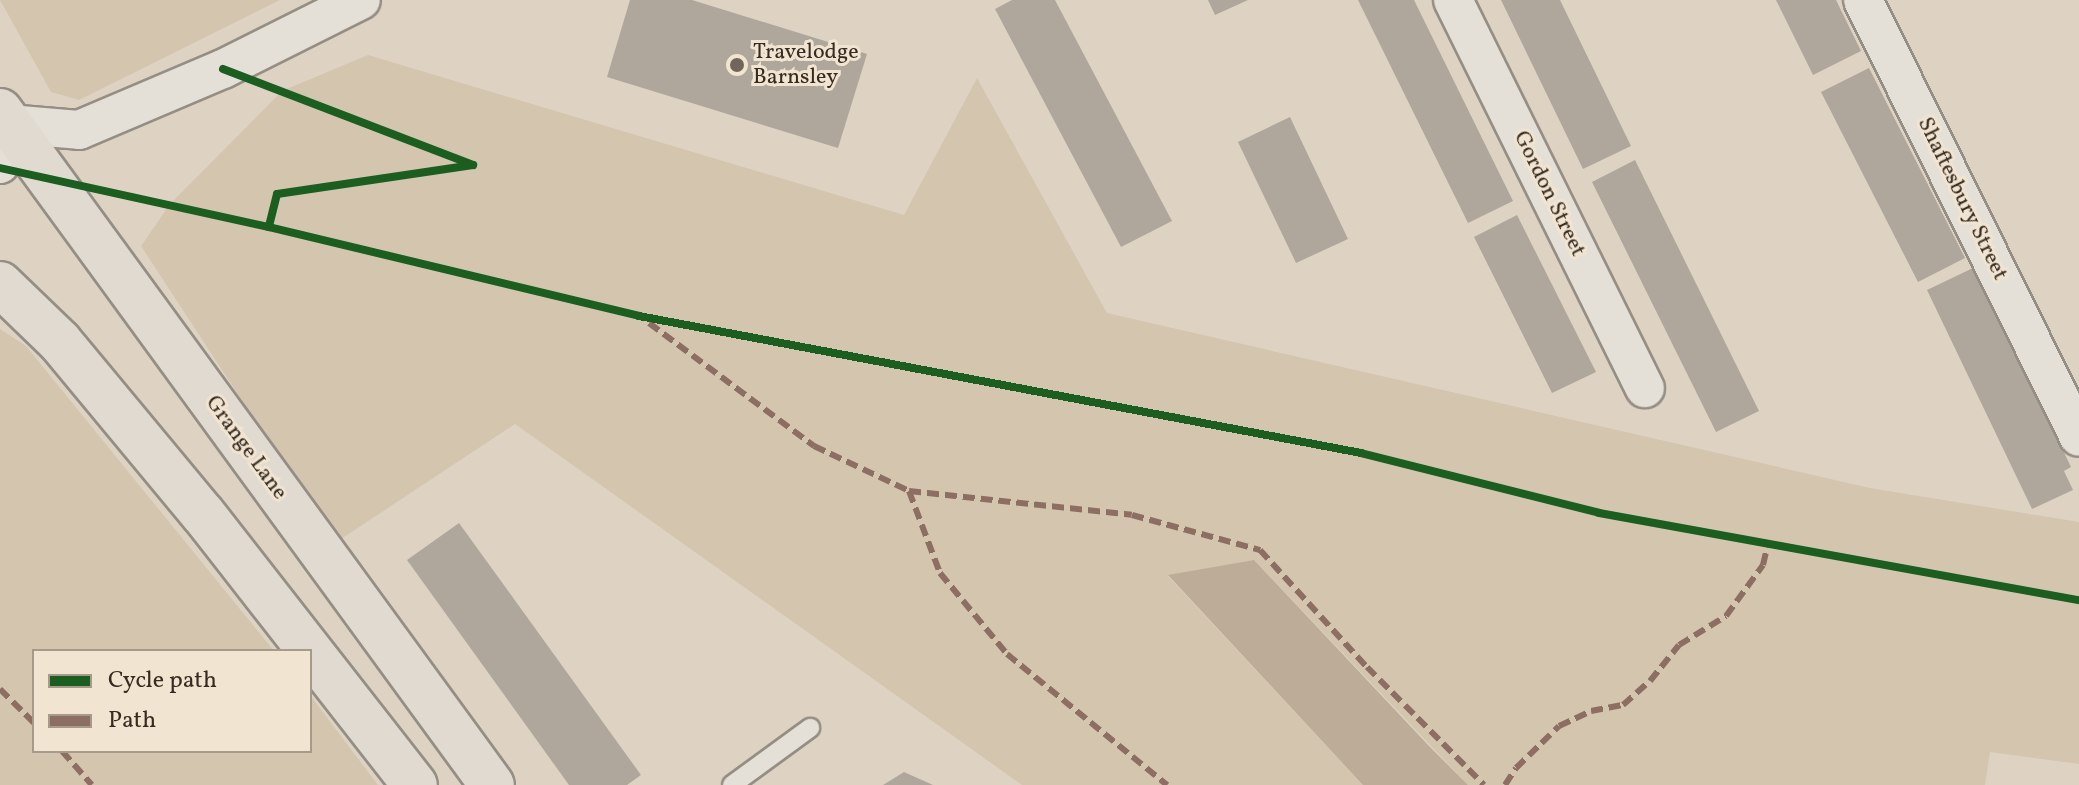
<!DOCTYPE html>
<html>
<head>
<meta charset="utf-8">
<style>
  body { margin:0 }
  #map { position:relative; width:2079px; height:785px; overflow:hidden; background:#ded3c3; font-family:Vollkorn,serif }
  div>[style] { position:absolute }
  .green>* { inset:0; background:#d4c5af }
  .water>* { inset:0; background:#bcac98 }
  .building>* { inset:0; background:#afa79c }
  .roads { filter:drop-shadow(2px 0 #958e84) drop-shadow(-2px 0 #958e84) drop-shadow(0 2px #958e84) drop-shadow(0 -2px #958e84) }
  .lane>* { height:18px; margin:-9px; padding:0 9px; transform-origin:9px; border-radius:9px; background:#e5e0d7 }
  .street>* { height:38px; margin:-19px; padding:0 19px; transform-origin:19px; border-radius:19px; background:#e5e0d7 }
  .highway>* { height:44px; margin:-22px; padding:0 22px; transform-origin:22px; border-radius:22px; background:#e1dad1 }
  .quiet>* { height:6px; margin-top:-3px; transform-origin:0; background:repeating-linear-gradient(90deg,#8d6e63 0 12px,transparent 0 18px) }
  .cycleway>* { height:8px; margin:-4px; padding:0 4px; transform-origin:4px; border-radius:4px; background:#1b5e20 }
  .dots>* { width:22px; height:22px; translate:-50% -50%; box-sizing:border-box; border:4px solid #f1e4d0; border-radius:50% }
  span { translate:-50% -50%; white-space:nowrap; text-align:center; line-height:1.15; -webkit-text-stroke:6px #f1e4d0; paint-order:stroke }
  .poi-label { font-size:22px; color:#362b23 }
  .left { translate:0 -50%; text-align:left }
  .street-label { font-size:22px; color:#362b23 }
  .legend { position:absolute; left:32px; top:649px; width:280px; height:104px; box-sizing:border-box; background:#f1e4d0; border:2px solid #a69a8b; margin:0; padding:10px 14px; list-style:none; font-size:24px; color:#362b23 }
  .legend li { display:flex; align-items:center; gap:16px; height:40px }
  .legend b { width:40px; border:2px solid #a69a8b }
</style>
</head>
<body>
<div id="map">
  <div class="green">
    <i style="clip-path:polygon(0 0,280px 0,79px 100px,51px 92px)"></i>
    <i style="clip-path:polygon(368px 55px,904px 215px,977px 78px,1107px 313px,1870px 488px,2079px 522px,2079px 764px,1990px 752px,1985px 785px,1468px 785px,1254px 560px,1168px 576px,1363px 785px,1022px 785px,515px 424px,335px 543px,141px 246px,170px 204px,282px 91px)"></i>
    <i style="clip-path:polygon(0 329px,26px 346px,274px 651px,34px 651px,34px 751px,310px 751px,310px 695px,378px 785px,0 785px)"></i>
  </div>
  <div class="water">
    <i style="clip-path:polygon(1254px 560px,1429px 746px,1468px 785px,1363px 785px,1168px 575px)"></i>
  </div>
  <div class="building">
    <i style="clip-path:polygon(630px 0,692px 0,867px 54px,838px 148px,607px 77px)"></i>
    <i style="clip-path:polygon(1012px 0,1055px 0,1172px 221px,1121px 247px,995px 9px)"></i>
    <i style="clip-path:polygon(1208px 0,1248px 0,1215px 15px)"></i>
    <i style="clip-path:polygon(1358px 0,1414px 0,1513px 201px,1468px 223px)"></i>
    <i style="clip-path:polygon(1501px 0,1560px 0,1631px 146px,1583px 169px)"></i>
    <i style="clip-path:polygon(1776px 0,1836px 0,1861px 51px,1813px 75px)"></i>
    <i style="clip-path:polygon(1869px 68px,1965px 258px,1918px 282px,1821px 92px)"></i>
    <i style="clip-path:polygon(1290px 117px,1348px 239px,1296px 263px,1238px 142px)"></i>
    <i style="clip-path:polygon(1635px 160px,1759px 411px,1716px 432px,1592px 182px)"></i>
    <i style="clip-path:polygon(1517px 215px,1596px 372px,1552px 393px,1474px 237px)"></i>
    <i style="clip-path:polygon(1975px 267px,2071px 467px,2064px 471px,2073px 490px,2032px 509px,1927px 290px)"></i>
    <i style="clip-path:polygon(459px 523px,641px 775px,627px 785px,569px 785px,407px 560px)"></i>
    <i style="clip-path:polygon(904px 772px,933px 785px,883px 785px)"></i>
  </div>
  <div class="roads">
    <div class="lane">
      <i style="left:732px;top:785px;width:97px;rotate:-36.2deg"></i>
    </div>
    <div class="street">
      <i style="left:1453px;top:0;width:433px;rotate:63.7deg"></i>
      <i style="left:1863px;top:0;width:487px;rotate:63.7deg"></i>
      <i style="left:0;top:164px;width:41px;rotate:-78.7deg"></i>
      <i style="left:8px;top:124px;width:71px;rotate:4.8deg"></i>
      <i style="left:79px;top:130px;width:156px;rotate:-23deg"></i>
      <i style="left:223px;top:69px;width:154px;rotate:-26.6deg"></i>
    </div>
    <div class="highway">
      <i style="left:0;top:111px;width:834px;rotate:53.87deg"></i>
      <i style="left:0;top:284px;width:83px;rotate:44deg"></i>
      <i style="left:60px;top:342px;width:224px;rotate:50.3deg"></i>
      <i style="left:203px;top:514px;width:344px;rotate:52deg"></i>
    </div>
  </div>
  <div class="quiet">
    <i style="left:649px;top:323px;width:206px;rotate:36.7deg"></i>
    <i style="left:814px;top:446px;width:105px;rotate:25.3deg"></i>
    <i style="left:909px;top:491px;width:224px;rotate:6.1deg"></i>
    <i style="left:1132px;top:515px;width:133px;rotate:15.3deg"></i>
    <i style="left:1260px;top:550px;width:159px;rotate:47.6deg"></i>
    <i style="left:1367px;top:667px;width:166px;rotate:45.2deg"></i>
    <i style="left:909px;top:491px;width:88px;rotate:69.3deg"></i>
    <i style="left:940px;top:573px;width:105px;rotate:50.4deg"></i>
    <i style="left:1007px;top:654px;width:207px;rotate:39.3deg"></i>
    <i style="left:0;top:689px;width:48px;rotate:45deg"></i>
    <i style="left:62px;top:751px;width:45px;rotate:48.6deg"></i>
    <i style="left:1505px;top:785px;width:20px;rotate:-57deg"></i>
    <i style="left:1516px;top:768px;width:60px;rotate:-44.3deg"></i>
    <i style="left:1559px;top:726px;width:35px;rotate:-25deg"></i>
    <i style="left:1591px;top:711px;width:33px;rotate:-11deg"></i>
    <i style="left:1623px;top:705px;width:36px;rotate:-42deg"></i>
    <i style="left:1650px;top:681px;width:46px;rotate:-51.1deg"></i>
    <i style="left:1679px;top:645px;width:55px;rotate:-31.7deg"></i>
    <i style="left:1726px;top:616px;width:63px;rotate:-54deg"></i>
    <i style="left:1763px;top:565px;width:23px;rotate:-77deg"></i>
  </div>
  <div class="cycleway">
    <i style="left:223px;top:69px;width:268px;rotate:21deg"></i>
    <i style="left:473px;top:165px;width:198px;rotate:171.6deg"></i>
    <i style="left:277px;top:194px;width:34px;rotate:104deg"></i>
    <i style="left:0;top:168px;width:275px;rotate:12.4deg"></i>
    <i style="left:269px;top:227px;width:381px;rotate:13.5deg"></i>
    <i style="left:639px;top:316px;width:735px;rotate:10.74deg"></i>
    <i style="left:1361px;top:453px;width:245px;rotate:14.1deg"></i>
    <i style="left:1599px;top:513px;width:488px;rotate:10.3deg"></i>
  </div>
  <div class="dots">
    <i style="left:737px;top:65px;background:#71665b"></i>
  </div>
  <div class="poi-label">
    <span class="left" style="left:753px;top:65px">Travelodge<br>Barnsley</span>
  </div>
  <div class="street-label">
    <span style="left:1549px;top:194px;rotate:64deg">Gordon Street</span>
    <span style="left:1962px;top:199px;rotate:64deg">Shaftesbury Street</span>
    <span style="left:246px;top:448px;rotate:54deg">Grange Lane</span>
  </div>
  <ul class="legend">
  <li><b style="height:10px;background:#1b5e20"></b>Cycle path</li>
  <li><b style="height:10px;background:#8d6e63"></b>Path</li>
  </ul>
</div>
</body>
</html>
